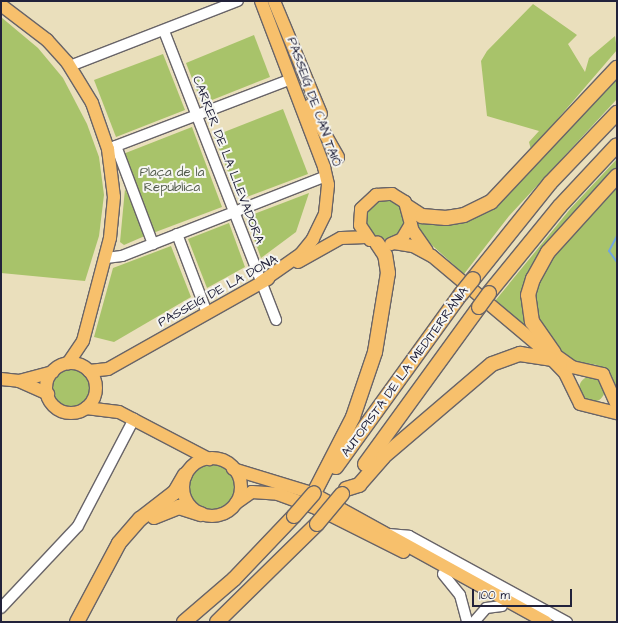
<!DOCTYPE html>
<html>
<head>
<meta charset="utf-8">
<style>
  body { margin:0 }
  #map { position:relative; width:618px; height:623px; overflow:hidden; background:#eadfbc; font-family:"Architects Daughter",sans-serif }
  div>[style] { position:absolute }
  .green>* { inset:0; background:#a8c36a }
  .round { border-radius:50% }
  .stream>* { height:2px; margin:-1px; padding:0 1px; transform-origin:1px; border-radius:1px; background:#72a4de }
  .roads { filter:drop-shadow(1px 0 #686468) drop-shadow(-1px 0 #686468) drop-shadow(0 1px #686468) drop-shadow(0 -1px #686468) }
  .minor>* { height:10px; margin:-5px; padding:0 5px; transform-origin:5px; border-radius:5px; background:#fff }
  .major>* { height:12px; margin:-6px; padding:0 6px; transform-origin:6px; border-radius:6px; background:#f7c06c }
  .major>.ring { margin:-6px; padding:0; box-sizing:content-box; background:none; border:12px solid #f7c06c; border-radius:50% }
  .highway>* { height:14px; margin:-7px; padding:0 7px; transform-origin:7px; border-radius:7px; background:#f7c06c }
  .bridges { filter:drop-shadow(1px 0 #686468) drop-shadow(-1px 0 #686468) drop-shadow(0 1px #686468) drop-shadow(0 -1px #686468) }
  .highway-bridge>* { height:14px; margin:-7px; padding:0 7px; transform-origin:7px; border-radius:7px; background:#f7c06c }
  span { translate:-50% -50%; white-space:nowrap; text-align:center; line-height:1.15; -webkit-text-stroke:4px #f6f6f2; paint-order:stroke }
  .street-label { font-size:13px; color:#22223b }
  .park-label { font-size:13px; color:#515a4b }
  .frame { position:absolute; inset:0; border:2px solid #22223b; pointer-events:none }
  .scale { position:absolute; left:472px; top:589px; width:100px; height:18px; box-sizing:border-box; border:2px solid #22223b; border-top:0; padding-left:5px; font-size:12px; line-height:14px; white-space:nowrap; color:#22223b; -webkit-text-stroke:3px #f6f6f2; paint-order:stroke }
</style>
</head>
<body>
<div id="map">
  <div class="green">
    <i style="clip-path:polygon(533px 4px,577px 35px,568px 44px,585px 72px,589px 58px,615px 36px,617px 50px,531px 150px,529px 142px,539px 131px,487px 116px,481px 61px,487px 51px)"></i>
    <i style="clip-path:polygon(1px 17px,38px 48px,63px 78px,87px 124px,99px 157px,104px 195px,99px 236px,85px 281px,1px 273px)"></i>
    <i style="clip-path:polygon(254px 35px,270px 77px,202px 104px,186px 63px)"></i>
    <i style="clip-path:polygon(163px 54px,185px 110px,116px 137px,94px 80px)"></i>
    <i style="clip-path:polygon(617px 74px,617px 99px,509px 216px,464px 274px,424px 238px,416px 220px,471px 216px)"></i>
    <i style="clip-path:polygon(283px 109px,308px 174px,239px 200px,214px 136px)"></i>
    <i style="clip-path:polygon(192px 127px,222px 207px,153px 233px,123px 154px)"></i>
    <i style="clip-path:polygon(617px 159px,617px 171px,535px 264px,534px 333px,495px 301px,571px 208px)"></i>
    <i style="clip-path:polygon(617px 184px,617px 394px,609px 371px,597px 365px,574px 361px,554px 344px,539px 322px,534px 294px,552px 257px)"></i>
    <i style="clip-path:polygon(125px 189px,147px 235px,124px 245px,120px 242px)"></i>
    <i style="clip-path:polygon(309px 193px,296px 232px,261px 258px,246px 217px)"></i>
    <i class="round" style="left:366px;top:199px;width:40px;height:40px"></i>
    <i style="clip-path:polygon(229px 223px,245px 267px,207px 288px,188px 239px)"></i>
    <i style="clip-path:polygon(171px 246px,191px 297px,114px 342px,94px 337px,113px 268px)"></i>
    <i class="round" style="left:46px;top:363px;width:50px;height:50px"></i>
    <i class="round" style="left:579px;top:376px;width:26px;height:26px"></i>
    <i class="round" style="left:183px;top:458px;width:58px;height:58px"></i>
  </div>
  <div class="stream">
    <i style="left:617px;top:236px;width:17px;rotate:118deg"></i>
    <i style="left:609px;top:251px;width:14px;rotate:54deg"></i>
  </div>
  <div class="roads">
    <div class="minor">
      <i style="left:164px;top:31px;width:310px;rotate:68.8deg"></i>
      <i style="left:70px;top:66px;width:180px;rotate:-21.2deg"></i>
      <i style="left:116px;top:146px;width:105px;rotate:69.3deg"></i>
      <i style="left:108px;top:149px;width:196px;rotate:-20.9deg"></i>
      <i style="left:177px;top:234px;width:85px;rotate:69.2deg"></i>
      <i style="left:106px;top:258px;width:16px;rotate:-7deg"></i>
      <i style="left:122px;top:256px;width:219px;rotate:-21.4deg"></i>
      <i style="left:388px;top:534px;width:21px;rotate:5deg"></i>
      <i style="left:409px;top:536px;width:180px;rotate:28.6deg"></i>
      <i style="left:443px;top:574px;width:27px;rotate:51deg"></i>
      <i style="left:460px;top:595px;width:28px;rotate:75deg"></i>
      <i style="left:1px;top:608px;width:112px;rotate:-46.8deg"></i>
      <i style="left:78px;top:526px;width:121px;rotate:-62.4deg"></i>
      <i style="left:474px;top:622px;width:18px;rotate:-49deg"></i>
      <i style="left:486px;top:608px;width:16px;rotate:-7deg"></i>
    </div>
    <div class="major">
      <i style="left:261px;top:1px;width:178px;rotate:69.2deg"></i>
      <i style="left:324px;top:167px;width:18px;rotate:77deg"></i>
      <i style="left:328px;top:185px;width:29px;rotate:96deg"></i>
      <i style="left:325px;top:214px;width:28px;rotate:116deg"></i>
      <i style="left:313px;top:239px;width:19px;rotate:129deg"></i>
      <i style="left:301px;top:254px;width:49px;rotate:145deg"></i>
      <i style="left:274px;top:1px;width:122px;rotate:67.4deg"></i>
      <i style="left:1px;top:5px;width:58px;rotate:37.3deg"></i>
      <i style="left:47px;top:40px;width:30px;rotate:48deg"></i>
      <i style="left:67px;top:62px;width:48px;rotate:58.6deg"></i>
      <i style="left:92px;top:103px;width:49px;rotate:70.8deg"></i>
      <i style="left:108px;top:149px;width:48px;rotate:82.9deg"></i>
      <i style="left:114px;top:197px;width:41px;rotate:95.6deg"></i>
      <i style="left:110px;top:238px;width:106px;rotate:104.7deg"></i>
      <i style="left:83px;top:341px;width:27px;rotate:124deg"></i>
      <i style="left:309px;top:106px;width:59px;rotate:60.4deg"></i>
      <i style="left:370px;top:240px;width:18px;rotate:-124deg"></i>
      <i style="left:360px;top:225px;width:16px;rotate:-86deg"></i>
      <i style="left:361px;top:209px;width:21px;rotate:-43deg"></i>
      <i style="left:376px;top:195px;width:16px;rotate:-4deg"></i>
      <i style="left:392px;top:194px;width:15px;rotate:32deg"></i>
      <i style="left:405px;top:202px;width:30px;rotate:75deg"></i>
      <i style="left:413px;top:231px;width:24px;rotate:55deg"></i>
      <i style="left:394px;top:243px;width:19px;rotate:9deg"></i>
      <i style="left:413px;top:246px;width:21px;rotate:28deg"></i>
      <i style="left:432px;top:256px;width:137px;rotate:40deg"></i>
      <i style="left:537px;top:344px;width:40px;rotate:46deg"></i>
      <i style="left:565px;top:373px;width:34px;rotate:64deg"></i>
      <i style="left:580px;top:404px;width:38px;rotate:14deg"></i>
      <i style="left:391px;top:244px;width:12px;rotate:-24deg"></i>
      <i style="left:402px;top:239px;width:17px;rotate:-59deg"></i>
      <i style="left:298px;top:262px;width:49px;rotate:-29.2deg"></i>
      <i style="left:341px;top:238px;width:25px;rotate:-2deg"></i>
      <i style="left:557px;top:356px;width:19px;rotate:36deg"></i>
      <i style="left:572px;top:367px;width:32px;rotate:13deg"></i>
      <i style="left:603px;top:374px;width:35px;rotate:66deg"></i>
      <i class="ring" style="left:46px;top:363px;width:38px;height:38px"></i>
      <i style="left:89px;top:371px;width:19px;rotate:-6deg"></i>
      <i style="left:108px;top:369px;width:184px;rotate:-29.4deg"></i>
      <i style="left:1px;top:379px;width:18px;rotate:6deg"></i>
      <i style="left:19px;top:381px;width:32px;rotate:24deg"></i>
      <i style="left:19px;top:381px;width:35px;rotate:-15deg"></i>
      <i style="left:86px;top:408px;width:33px;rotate:7deg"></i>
      <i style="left:119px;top:412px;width:102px;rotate:27.6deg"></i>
      <i class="ring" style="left:183px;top:458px;width:46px;height:46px"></i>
      <i style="left:233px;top:469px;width:83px;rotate:16.9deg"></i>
      <i style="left:312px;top:493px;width:267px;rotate:28.9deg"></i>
      <i style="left:236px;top:503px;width:19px;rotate:-35deg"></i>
      <i style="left:252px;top:492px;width:26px;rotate:4deg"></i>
      <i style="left:278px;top:494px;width:40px;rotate:20.2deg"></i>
      <i style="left:316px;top:508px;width:98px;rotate:26.6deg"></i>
    </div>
    <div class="highway">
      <i style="left:408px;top:207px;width:17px;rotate:33deg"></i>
      <i style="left:422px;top:216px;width:24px;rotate:5deg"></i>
      <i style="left:446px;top:218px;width:18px;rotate:-9deg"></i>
      <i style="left:464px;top:215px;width:30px;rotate:-26deg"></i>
      <i style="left:491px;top:202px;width:184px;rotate:-46.8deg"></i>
      <i style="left:473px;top:279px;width:123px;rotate:-51.3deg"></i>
      <i style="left:550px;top:183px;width:97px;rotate:-46.3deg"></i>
      <i style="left:489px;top:293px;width:112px;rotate:-50.8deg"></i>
      <i style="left:560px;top:206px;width:83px;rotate:-46.9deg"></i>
      <i style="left:554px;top:353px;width:38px;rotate:-125deg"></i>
      <i style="left:532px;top:322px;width:27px;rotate:-98deg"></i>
      <i style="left:528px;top:295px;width:17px;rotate:-73deg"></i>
      <i style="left:533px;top:279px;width:31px;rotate:-61deg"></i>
      <i style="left:548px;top:252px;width:103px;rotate:-47.8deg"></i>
      <i style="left:365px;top:464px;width:194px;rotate:-54deg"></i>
      <i style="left:336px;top:467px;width:213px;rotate:-54.2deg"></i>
      <i style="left:346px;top:489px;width:14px;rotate:-17deg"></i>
      <i style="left:359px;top:485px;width:37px;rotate:-49deg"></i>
      <i style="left:383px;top:457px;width:143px;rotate:-40.5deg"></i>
      <i style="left:492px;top:364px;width:30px;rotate:-20deg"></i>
      <i style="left:520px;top:354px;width:30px;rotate:9deg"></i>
      <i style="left:314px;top:493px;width:85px;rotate:-62.8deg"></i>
      <i style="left:353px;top:417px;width:69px;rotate:-71.3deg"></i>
      <i style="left:375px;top:352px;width:80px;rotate:-80.7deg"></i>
      <i style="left:388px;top:273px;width:18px;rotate:-99deg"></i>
      <i style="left:385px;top:255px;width:14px;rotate:-124deg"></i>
      <i style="left:154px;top:517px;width:27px;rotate:-22deg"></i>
      <i style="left:179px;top:507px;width:23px;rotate:18deg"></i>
      <i style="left:77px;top:622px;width:89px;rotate:-62deg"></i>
      <i style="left:119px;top:543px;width:32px;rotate:-49deg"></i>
      <i style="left:140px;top:519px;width:44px;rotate:-37.6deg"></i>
      <i style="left:175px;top:492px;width:20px;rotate:-60deg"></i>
      <i style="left:184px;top:622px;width:66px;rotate:-40.7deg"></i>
      <i style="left:234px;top:579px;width:87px;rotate:-46.4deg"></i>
      <i style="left:217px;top:622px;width:140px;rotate:-44.4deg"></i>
    </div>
  </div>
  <div class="bridges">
    <div class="highway-bridge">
      <i style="left:461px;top:294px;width:19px;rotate:-51deg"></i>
      <i style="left:479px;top:307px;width:17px;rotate:-54deg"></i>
      <i style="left:294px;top:516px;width:30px;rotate:-49deg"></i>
      <i style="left:317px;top:524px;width:39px;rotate:-50deg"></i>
    </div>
  </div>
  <div class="street-label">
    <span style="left:314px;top:102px;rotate:70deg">PASSEIG DE CAN TAIÓ</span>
    <span style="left:228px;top:160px;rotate:69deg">CARRER DE LA LLEVADORA</span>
    <span style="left:218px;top:291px;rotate:-29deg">PASSEIG DE LA DONA</span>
    <span style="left:405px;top:372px;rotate:-54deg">AUTOPISTA DE LA MEDITERRÀNIA</span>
  </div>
  <div class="park-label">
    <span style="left:172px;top:180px">Plaça de la<br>República</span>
  </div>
  <div class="frame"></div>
  <div class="scale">100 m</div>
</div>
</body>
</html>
